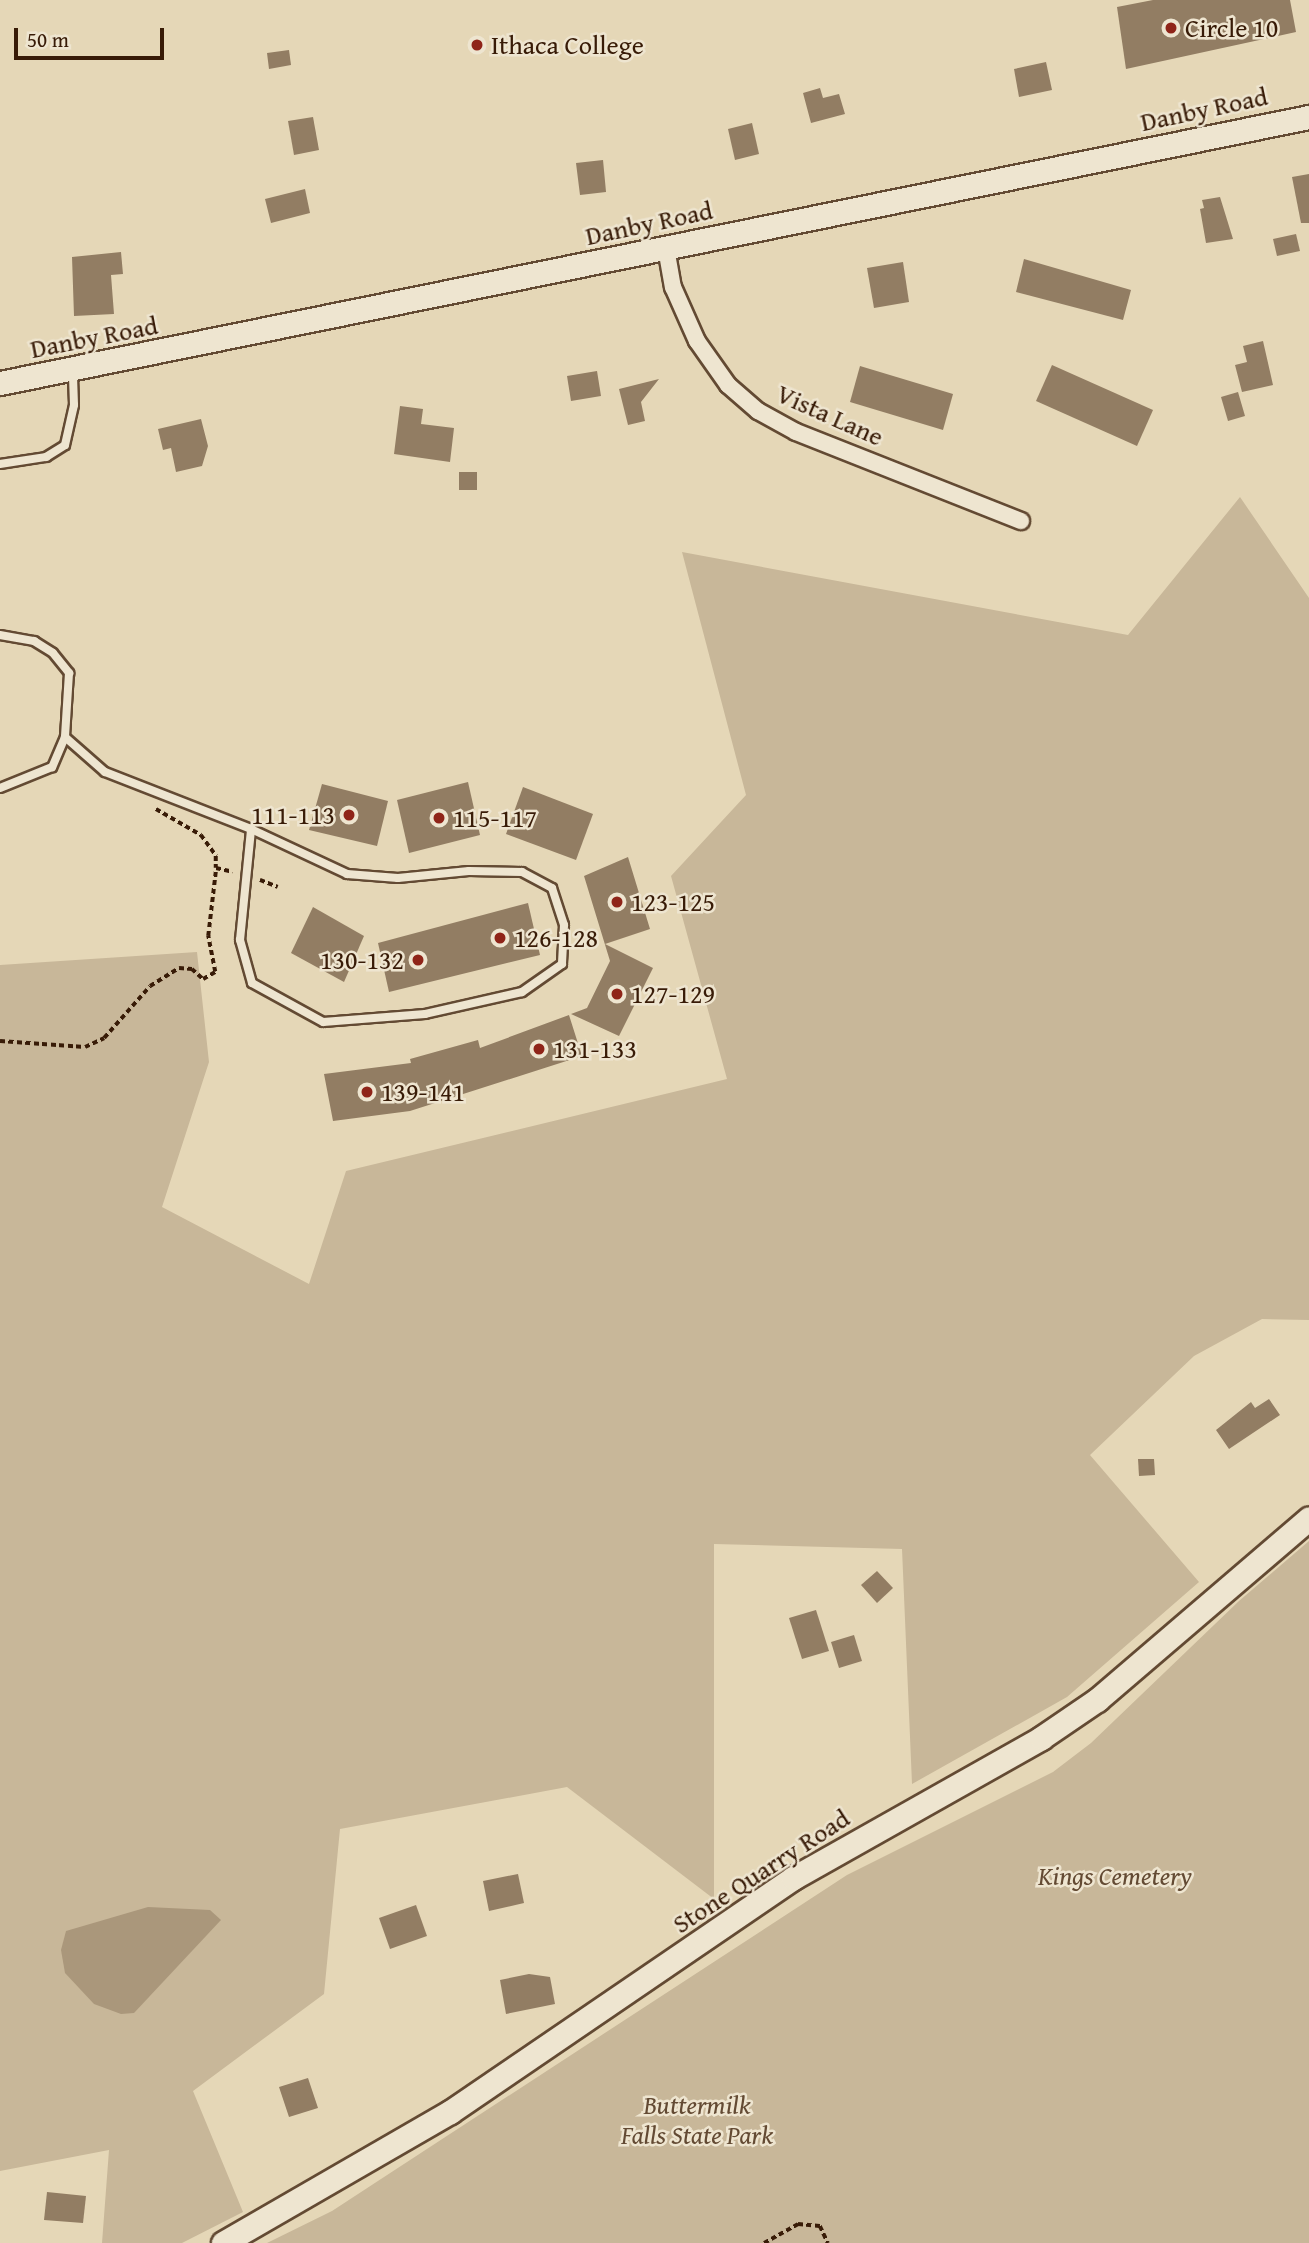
<!DOCTYPE html>
<html>
<head>
<meta charset="utf-8">
<style>
  body { margin:0 }
  #map { position:relative; width:1309px; height:2243px; overflow:hidden; background:#e5d7b7; font-family:"Gentium Book Plus",serif }
  div>[style] { position:absolute }
  .green>* { inset:0; background:#c8b799 }
  .water>* { inset:0; background:#aa977b }
  .building>* { inset:0; background:#927d63 }
  .path>* { height:3.5px; margin-top:-1.75px; transform-origin:0; background:repeating-linear-gradient(90deg,#381b07 0 5px,transparent 0 8.5px) }
  .roads { filter:drop-shadow(2px 0 #634a33) drop-shadow(-2px 0 #634a33) drop-shadow(0 2px #634a33) drop-shadow(0 -2px #634a33) }
  .lane>* { height:8px; margin:-4px; padding:0 4px; transform-origin:4px; border-radius:4px; background:#eee5d0 }
  .street>* { height:16px; margin:-8px; padding:0 8px; transform-origin:8px; border-radius:8px; background:#eee5d0 }
  .secondary>* { height:23px; margin:-11.5px; padding:0 11.5px; transform-origin:11.5px; border-radius:11.5px; background:#eee5d0 }
  .dots>* { width:19px; height:19px; translate:-50% -50%; box-sizing:border-box; border:4px solid #eee5d0; border-radius:50% }
  span { translate:-50% -50%; white-space:nowrap; text-align:center; line-height:1.15; -webkit-text-stroke:5px #eee5d0; paint-order:stroke }
  .poi-label { font-size:26px; color:#381b07 }
  .left { translate:0 -50%; text-align:left }
  .right { translate:-100% -50%; text-align:right }
  .street-label { font-size:26px; color:#381b07 }
  .park-label { font-size:26px; color:#634a33; font-style:italic }
  .scale { position:absolute; left:14px; top:28px; width:150px; height:32px; box-sizing:border-box; border:4px solid #381b07; border-top:0; padding-left:9px; font-size:21px; line-height:24px; white-space:nowrap; color:#381b07; -webkit-text-stroke:5px #eee5d0; paint-order:stroke }
</style>
</head>
<body>
<div id="map">
  <div class="green">
    <i style="clip-path:polygon(1240px 497px,1309px 598px,1309px 1320px,1262px 1319px,1194px 1356px,1090px 1455px,1199px 1582px,1067px 1697px,912px 1784px,902px 1549px,714px 1544px,714px 1899px,567px 1787px,340px 1829px,324px 1994px,193px 2091px,243px 2212px,182px 2243px,102px 2243px,109px 2150px,0 2171px,0 965px,197px 952px,209px 1062px,162px 1207px,309px 1284px,346px 1171px,727px 1079px,671px 876px,746px 795px,682px 552px,1128px 635px)"></i>
    <i style="clip-path:polygon(1309px 1541px,1309px 2243px,267px 2243px,332px 2211px,847px 1875px,1053px 1772px,1091px 1743px,1239px 1601px)"></i>
  </div>
  <div class="water">
    <i style="clip-path:polygon(148px 1907px,210px 1910px,221px 1920px,134px 2013px,121px 2014px,94px 2004px,65px 1973px,61px 1950px,66px 1931px)"></i>
  </div>
  <div class="building">
    <i style="clip-path:polygon(1153px 0,1290px 0,1296px 32px,1126px 69px,1117px 7px)"></i>
    <i style="clip-path:polygon(289px 50px,291px 65px,269px 69px,267px 53px)"></i>
    <i style="clip-path:polygon(1046px 62px,1052px 90px,1019px 97px,1014px 69px)"></i>
    <i style="clip-path:polygon(820px 88px,823px 98px,839px 94px,845px 114px,811px 123px,803px 93px)"></i>
    <i style="clip-path:polygon(313px 117px,319px 150px,294px 155px,288px 121px)"></i>
    <i style="clip-path:polygon(752px 123px,759px 154px,735px 160px,728px 129px)"></i>
    <i style="clip-path:polygon(603px 160px,606px 192px,580px 195px,576px 163px)"></i>
    <i style="clip-path:polygon(1309px 174px,1309px 223px,1301px 223px,1292px 177px)"></i>
    <i style="clip-path:polygon(305px 189px,310px 213px,271px 223px,265px 199px)"></i>
    <i style="clip-path:polygon(1220px 197px,1233px 239px,1206px 243px,1200px 209px,1204px 208px,1202px 200px)"></i>
    <i style="clip-path:polygon(1296px 234px,1300px 251px,1277px 256px,1273px 239px)"></i>
    <i style="clip-path:polygon(121px 252px,123px 274px,111px 275px,114px 314px,74px 316px,72px 257px)"></i>
    <i style="clip-path:polygon(1024px 259px,1131px 290px,1123px 320px,1016px 292px)"></i>
    <i style="clip-path:polygon(903px 262px,909px 302px,874px 308px,867px 268px)"></i>
    <i style="clip-path:polygon(1263px 341px,1273px 385px,1242px 392px,1235px 365px,1247px 362px,1243px 346px)"></i>
    <i style="clip-path:polygon(1052px 365px,1153px 410px,1137px 446px,1036px 401px)"></i>
    <i style="clip-path:polygon(860px 366px,953px 394px,943px 430px,850px 402px)"></i>
    <i style="clip-path:polygon(597px 371px,601px 396px,571px 401px,567px 376px)"></i>
    <i style="clip-path:polygon(659px 379px,641px 402px,645px 421px,628px 425px,619px 389px)"></i>
    <i style="clip-path:polygon(1238px 392px,1245px 416px,1228px 421px,1221px 397px)"></i>
    <i style="clip-path:polygon(400px 406px,423px 409px,421px 424px,454px 428px,450px 462px,394px 454px)"></i>
    <i style="clip-path:polygon(201px 419px,208px 446px,202px 466px,176px 472px,171px 448px,163px 450px,158px 429px)"></i>
    <i style="clip-path:polygon(459px 472px,477px 472px,477px 490px,459px 490px)"></i>
    <i style="clip-path:polygon(468px 782px,480px 835px,409px 853px,397px 800px)"></i>
    <i style="clip-path:polygon(322px 784px,388px 801px,377px 846px,309px 830px)"></i>
    <i style="clip-path:polygon(523px 787px,593px 814px,576px 860px,506px 834px)"></i>
    <i style="clip-path:polygon(628px 857px,650px 929px,605px 944px,653px 968px,619px 1036px,571px 1014px,587px 1008px,610px 961px,584px 876px)"></i>
    <i style="clip-path:polygon(528px 903px,540px 955px,389px 992px,378px 943px)"></i>
    <i style="clip-path:polygon(313px 907px,364px 936px,344px 982px,291px 953px)"></i>
    <i style="clip-path:polygon(569px 1015px,582px 1056px,410px 1111px,333px 1121px,324px 1074px,411px 1063px,410px 1059px,478px 1040px,480px 1048px)"></i>
    <i style="clip-path:polygon(1269px 1399px,1280px 1415px,1229px 1449px,1216px 1430px,1251px 1402px,1255px 1408px)"></i>
    <i style="clip-path:polygon(1138px 1459px,1154px 1459px,1155px 1475px,1139px 1476px)"></i>
    <i style="clip-path:polygon(877px 1571px,893px 1588px,877px 1603px,861px 1585px)"></i>
    <i style="clip-path:polygon(816px 1610px,829px 1651px,802px 1659px,789px 1618px)"></i>
    <i style="clip-path:polygon(854px 1635px,862px 1661px,839px 1668px,831px 1642px)"></i>
    <i style="clip-path:polygon(518px 1874px,524px 1903px,489px 1911px,483px 1881px)"></i>
    <i style="clip-path:polygon(416px 1905px,427px 1936px,390px 1949px,379px 1918px)"></i>
    <i style="clip-path:polygon(529px 1974px,550px 1977px,555px 2004px,506px 2014px,500px 1980px)"></i>
    <i style="clip-path:polygon(308px 2078px,318px 2108px,289px 2117px,279px 2087px)"></i>
    <i style="clip-path:polygon(47px 2192px,86px 2196px,83px 2223px,44px 2220px)"></i>
  </div>
  <div class="path">
    <i style="left:156px;top:809px;width:52px;rotate:30deg"></i>
    <i style="left:201px;top:835px;width:26px;rotate:54deg"></i>
    <i style="left:216px;top:856px;width:12px;rotate:90deg"></i>
    <i style="left:216px;top:868px;width:17px;rotate:13deg"></i>
    <i style="left:260px;top:880px;width:19px;rotate:21deg"></i>
    <i style="left:0;top:1041px;width:85px;rotate:4deg"></i>
    <i style="left:85px;top:1047px;width:21px;rotate:-25deg"></i>
    <i style="left:104px;top:1038px;width:69px;rotate:-48.5deg"></i>
    <i style="left:150px;top:986px;width:34px;rotate:-32deg"></i>
    <i style="left:179px;top:968px;width:13px;rotate:4deg"></i>
    <i style="left:192px;top:969px;width:15px;rotate:42deg"></i>
    <i style="left:203px;top:979px;width:14px;rotate:-30deg"></i>
    <i style="left:215px;top:972px;width:37px;rotate:-101deg"></i>
    <i style="left:208px;top:936px;width:68px;rotate:-83.3deg"></i>
    <i style="left:764px;top:2243px;width:39px;rotate:-29deg"></i>
    <i style="left:798px;top:2224px;width:22px;rotate:5deg"></i>
    <i style="left:820px;top:2226px;width:19px;rotate:65deg"></i>
  </div>
  <div class="roads">
    <div class="lane">
      <i style="left:0;top:464px;width:47px;rotate:-8.7deg"></i>
      <i style="left:46px;top:457px;width:22px;rotate:-32deg"></i>
      <i style="left:65px;top:445px;width:41px;rotate:-77.3deg"></i>
      <i style="left:74px;top:405px;width:34px;rotate:-92deg"></i>
      <i style="left:0;top:635px;width:35px;rotate:10deg"></i>
      <i style="left:34px;top:641px;width:22px;rotate:32deg"></i>
      <i style="left:53px;top:653px;width:26px;rotate:51deg"></i>
      <i style="left:69px;top:673px;width:64px;rotate:93.6deg"></i>
      <i style="left:65px;top:737px;width:33px;rotate:113deg"></i>
      <i style="left:52px;top:767px;width:56px;rotate:158deg"></i>
      <i style="left:65px;top:737px;width:53px;rotate:41.2deg"></i>
      <i style="left:105px;top:772px;width:157px;rotate:21.3deg"></i>
      <i style="left:251px;top:829px;width:106px;rotate:25.1deg"></i>
      <i style="left:347px;top:874px;width:51px;rotate:4.5deg"></i>
      <i style="left:398px;top:878px;width:71px;rotate:-5.6deg"></i>
      <i style="left:469px;top:871px;width:53px;rotate:1.1deg"></i>
      <i style="left:522px;top:872px;width:34px;rotate:28deg"></i>
      <i style="left:552px;top:888px;width:39px;rotate:72deg"></i>
      <i style="left:564px;top:925px;width:39px;rotate:93deg"></i>
      <i style="left:562px;top:964px;width:49px;rotate:145deg"></i>
      <i style="left:522px;top:992px;width:99px;rotate:167.2deg"></i>
      <i style="left:425px;top:1014px;width:102px;rotate:175.5deg"></i>
      <i style="left:323px;top:1022px;width:81px;rotate:-151.2deg"></i>
      <i style="left:252px;top:983px;width:45px;rotate:-105.6deg"></i>
      <i style="left:240px;top:940px;width:112px;rotate:-84.3deg"></i>
    </div>
    <div class="street">
      <i style="left:666px;top:248px;width:40px;rotate:80deg"></i>
      <i style="left:673px;top:287px;width:59px;rotate:66deg"></i>
      <i style="left:697px;top:341px;width:54px;rotate:54.8deg"></i>
      <i style="left:728px;top:385px;width:40px;rotate:41deg"></i>
      <i style="left:758px;top:411px;width:43px;rotate:28.9deg"></i>
      <i style="left:796px;top:432px;width:242px;rotate:21.6deg"></i>
    </div>
    <div class="secondary">
      <i style="left:0;top:383px;width:1336px;rotate:-11.49deg"></i>
      <i style="left:223px;top:2243px;width:262px;rotate:-30deg"></i>
      <i style="left:450px;top:2112px;width:415px;rotate:-34.3deg"></i>
      <i style="left:793px;top:1878px;width:285px;rotate:-29.4deg"></i>
      <i style="left:1041px;top:1738px;width:68px;rotate:-34.2deg"></i>
      <i style="left:1097px;top:1700px;width:279px;rotate:-40.6deg"></i>
    </div>
  </div>
  <div class="dots">
    <i style="left:1171px;top:28px;background:#8f2418"></i>
    <i style="left:477px;top:45px;background:#8f2418"></i>
    <i style="left:349px;top:815px;background:#8f2418"></i>
    <i style="left:439px;top:818px;background:#8f2418"></i>
    <i style="left:617px;top:902px;background:#8f2418"></i>
    <i style="left:500px;top:938px;background:#8f2418"></i>
    <i style="left:418px;top:960px;background:#8f2418"></i>
    <i style="left:617px;top:994px;background:#8f2418"></i>
    <i style="left:539px;top:1049px;background:#8f2418"></i>
    <i style="left:367px;top:1092px;background:#8f2418"></i>
  </div>
  <div class="poi-label">
    <span class="left" style="left:1185px;top:28px">Circle 10</span>
    <span class="left" style="left:491px;top:45px">Ithaca College</span>
    <span class="right" style="left:335px;top:815px">111-113</span>
    <span class="left" style="left:453px;top:818px">115-117</span>
    <span class="left" style="left:631px;top:902px">123-125</span>
    <span class="left" style="left:514px;top:938px">126-128</span>
    <span class="right" style="left:404px;top:960px">130-132</span>
    <span class="left" style="left:631px;top:994px">127-129</span>
    <span class="left" style="left:553px;top:1049px">131-133</span>
    <span class="left" style="left:381px;top:1092px">139-141</span>
  </div>
  <div class="street-label">
    <span style="left:1204px;top:109px;rotate:-12deg">Danby Road</span>
    <span style="left:649px;top:223px;rotate:-12deg">Danby Road</span>
    <span style="left:94px;top:337px;rotate:-11deg">Danby Road</span>
    <span style="left:830px;top:415px;rotate:24deg">Vista Lane</span>
    <span style="left:761px;top:1871px;rotate:-33deg">Stone Quarry Road</span>
  </div>
  <div class="park-label">
    <span style="left:1115px;top:1876px">Kings Cemetery</span>
    <span style="left:697px;top:2120px">Buttermilk<br>Falls State Park</span>
  </div>
  <div class="scale">50 m</div>
</div>
</body>
</html>
